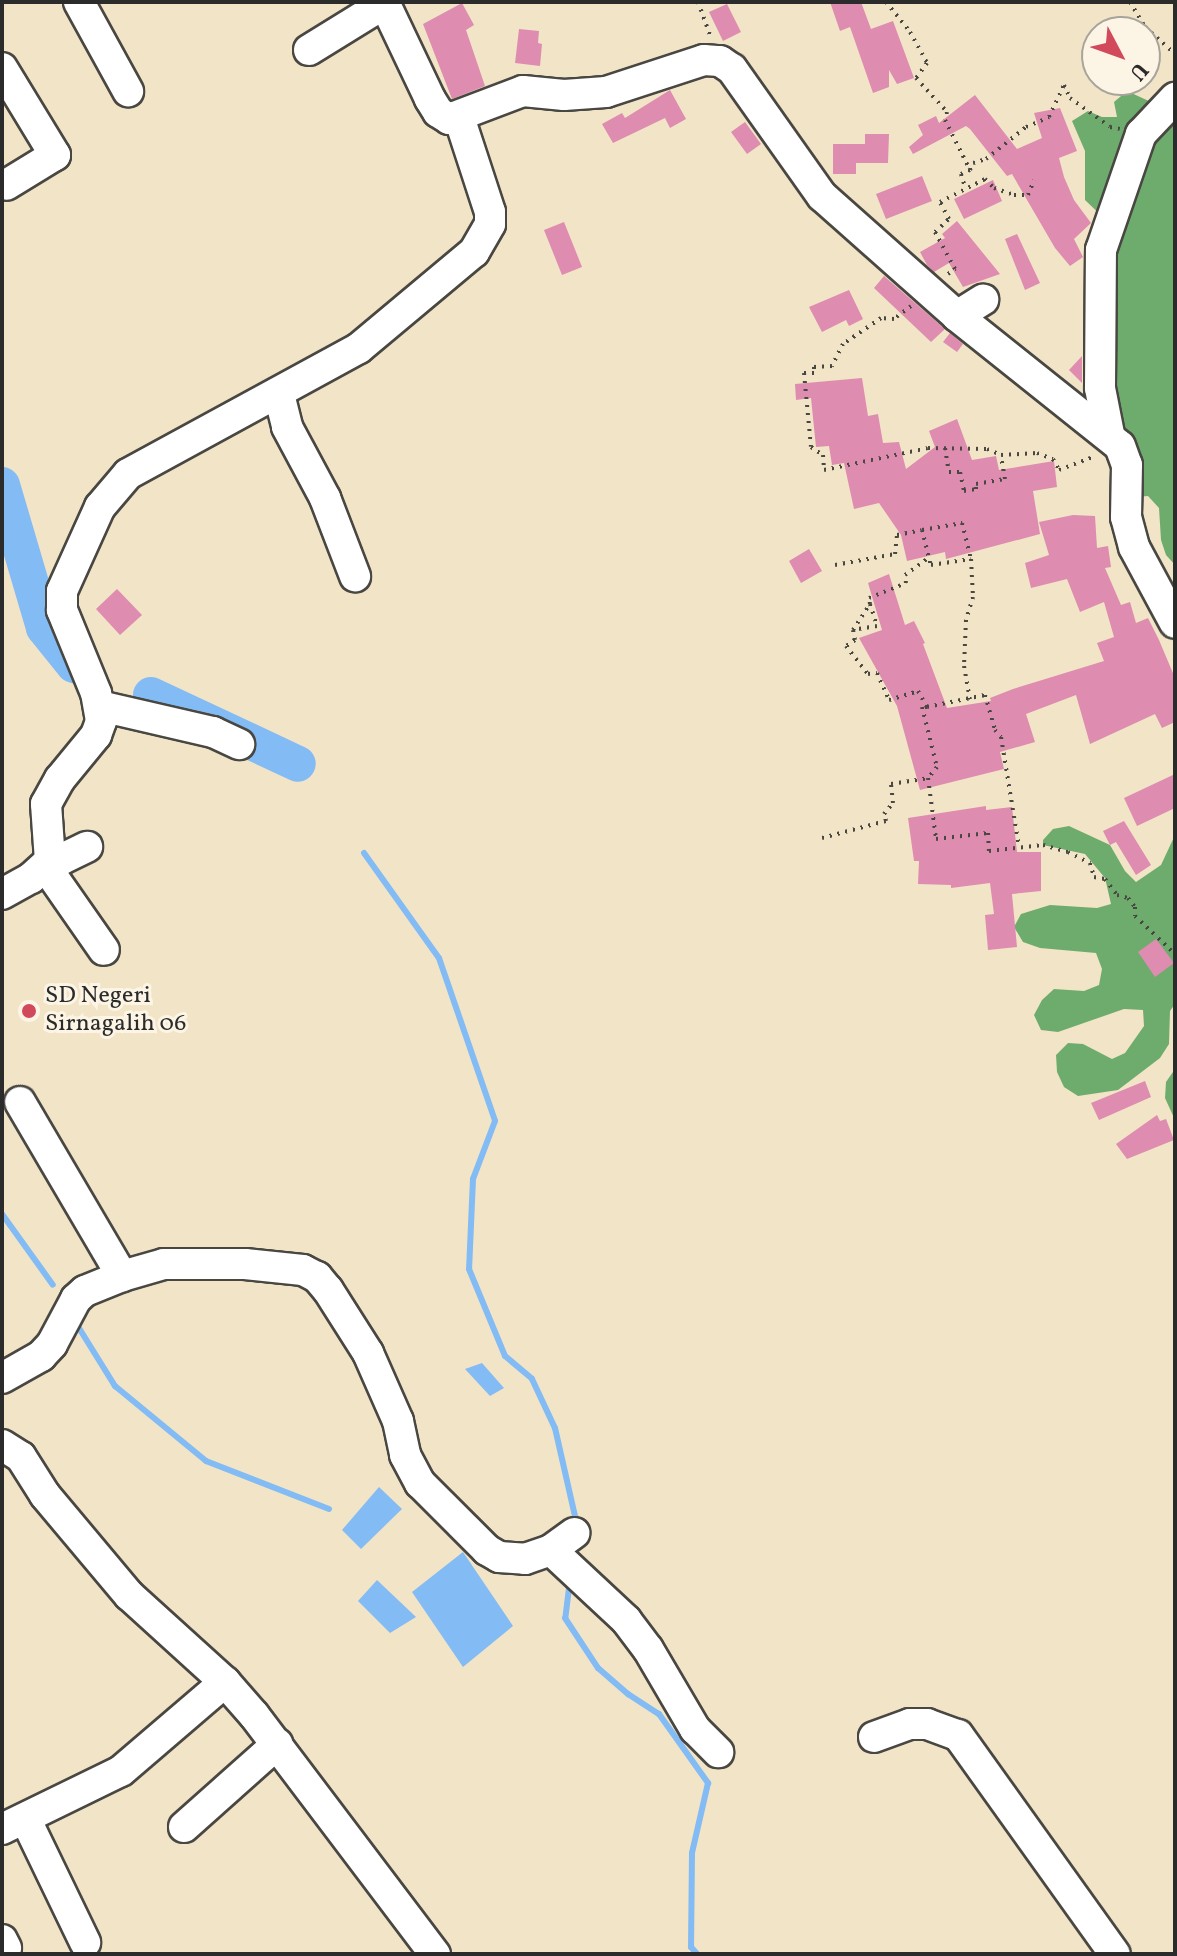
<!DOCTYPE html>
<html>
<head>
<meta charset="utf-8">
<style>
  body { margin:0 }
  #map { position:relative; width:1177px; height:1956px; overflow:hidden; background:#f2e4c7; font-family:Vollkorn,serif }
  div>[style] { position:absolute }
  .forest>* { inset:0; background:#6eac6e }
  .water>* { inset:0; background:#83bbf4 }
  .stream>* { height:6px; margin:-3px; padding:0 3px; transform-origin:3px; border-radius:3px; background:#83bbf4 }
  .river>* { height:36px; margin:-18px; padding:0 18px; transform-origin:18px; border-radius:18px; background:#83bbf4 }
  .building>* { inset:0; background:#de8cb0 }
  .path>* { height:4px; margin-top:-2px; transform-origin:0; background:repeating-linear-gradient(90deg,#494742 0 2px,transparent 0 8px) }
  .roads { filter:drop-shadow(2px 0 #494742) drop-shadow(-2px 0 #494742) drop-shadow(0 2px #494742) drop-shadow(0 -2px #494742) }
  .minor>* { height:30px; margin:-15px; padding:0 15px; transform-origin:15px; border-radius:15px; background:#fff }
  .dots>* { width:22px; height:22px; translate:-50% -50%; box-sizing:border-box; border:4px solid #fcf5e5; border-radius:50% }
  span { translate:-50% -50%; white-space:nowrap; text-align:center; line-height:1.15; -webkit-text-stroke:6px #fcf5e5; paint-order:stroke }
  .poi-label { font-size:24px; color:#2b2b2b }
  .left { translate:0 -50%; text-align:left }
  .frame { position:absolute; inset:0; border:4px solid #2b2b2b; pointer-events:none }
  .north { position:absolute; left:1081px; top:16px; width:80px; height:80px; box-sizing:border-box; background:#fcf5e5; border:2px solid #a8a49b; border-radius:50%; rotate:131deg; font-size:22px; font-weight:700; line-height:32px; text-align:center; color:#2b2b2b }
  .north::after { content:''; display:block; margin:auto; width:28px; height:36px; background:#d1495b; clip-path:polygon(50% 0,100% 100%,50% 72%,0 100%) }
</style>
</head>
<body>
<div id="map">
  <div class="forest">
    <i style="clip-path:polygon(1127px 91px,1175px 113px,1175px 565px,1166px 555px,1161px 540px,1159px 508px,1148px 496px,1136px 497px,1126px 465px,1106px 460px,1109px 223px,1085px 200px,1085px 151px,1072px 121px,1088px 111px,1102px 117px,1117px 117px,1114px 102px)"></i>
    <i style="clip-path:polygon(1069px 826px,1110px 845px,1125px 871px,1136px 882px,1161px 865px,1175px 835px,1175px 1004px,1170px 1011px,1169px 1044px,1160px 1058px,1118px 1090px,1078px 1096px,1064px 1087px,1057px 1072px,1056px 1055px,1068px 1043px,1083px 1044px,1112px 1059px,1125px 1053px,1144px 1026px,1143px 1010px,1124px 1009px,1058px 1032px,1041px 1030px,1034px 1015px,1042px 1000px,1054px 989px,1084px 991px,1099px 985px,1102px 969px,1096px 953px,1040px 948px,1023px 942px,1014px 927px,1021px 914px,1050px 905px,1097px 908px,1111px 904px,1105px 878px,1085px 854px,1043px 845px,1043px 840px,1053px 829px)"></i>
    <i style="clip-path:polygon(1175px 1069px,1175px 1120px,1165px 1098px,1166px 1082px)"></i>
  </div>
  <div class="water">
    <i style="clip-path:polygon(482px 1363px,504px 1388px,490px 1396px,465px 1369px)"></i>
    <i style="clip-path:polygon(379px 1487px,402px 1509px,361px 1549px,342px 1530px)"></i>
    <i style="clip-path:polygon(463px 1552px,513px 1626px,463px 1667px,412px 1592px)"></i>
    <i style="clip-path:polygon(377px 1580px,416px 1617px,390px 1633px,358px 1601px)"></i>
  </div>
  <div class="stream">
    <i style="left:364px;top:853px;width:129px;rotate:54.5deg"></i>
    <i style="left:439px;top:958px;width:172px;rotate:71deg"></i>
    <i style="left:495px;top:1121px;width:62px;rotate:110.8deg"></i>
    <i style="left:473px;top:1179px;width:90px;rotate:92.5deg"></i>
    <i style="left:469px;top:1269px;width:94px;rotate:67.5deg"></i>
    <i style="left:505px;top:1356px;width:35px;rotate:40deg"></i>
    <i style="left:532px;top:1379px;width:54px;rotate:64.9deg"></i>
    <i style="left:555px;top:1428px;width:99px;rotate:77.2deg"></i>
    <i style="left:2px;top:1214px;width:87px;rotate:54.3deg"></i>
    <i style="left:74px;top:1320px;width:78px;rotate:58.2deg"></i>
    <i style="left:115px;top:1386px;width:118px;rotate:39.5deg"></i>
    <i style="left:206px;top:1461px;width:132px;rotate:21.3deg"></i>
    <i style="left:570px;top:1580px;width:38px;rotate:97deg"></i>
    <i style="left:565px;top:1618px;width:60px;rotate:56.6deg"></i>
    <i style="left:598px;top:1668px;width:40px;rotate:41deg"></i>
    <i style="left:628px;top:1694px;width:37px;rotate:33deg"></i>
    <i style="left:659px;top:1714px;width:85px;rotate:54.6deg"></i>
    <i style="left:708px;top:1783px;width:72px;rotate:102.9deg"></i>
    <i style="left:692px;top:1853px;width:94px;rotate:90.6deg"></i>
    <i style="left:691px;top:1947px;width:9px;rotate:49deg"></i>
  </div>
  <div class="river">
    <i style="left:2px;top:485px;width:149px;rotate:73.6deg"></i>
    <i style="left:44px;top:628px;width:48px;rotate:51deg"></i>
    <i style="left:151px;top:695px;width:162px;rotate:25.1deg"></i>
  </div>
  <div class="building">
    <i style="clip-path:polygon(830px 2px,861px 2px,871px 29px,893px 21px,914px 78px,897px 84px,889px 70px,889px 87px,873px 93px,850px 27px,840px 31px)"></i>
    <i style="clip-path:polygon(462px 3px,474px 25px,466px 30px,485px 86px,452px 99px,423px 24px)"></i>
    <i style="clip-path:polygon(727px 4px,741px 32px,723px 41px,709px 12px)"></i>
    <i style="clip-path:polygon(519px 29px,539px 31px,538px 43px,542px 44px,540px 66px,515px 63px)"></i>
    <i style="clip-path:polygon(670px 90px,686px 119px,670px 128px,665px 118px,613px 143px,602px 124px,622px 113px,625px 118px)"></i>
    <i style="clip-path:polygon(975px 95px,1017px 149px,1042px 138px,1034px 113px,1060px 108px,1077px 151px,1059px 158px,1064px 177px,1074px 200px,1091px 223px,1074px 239px,1083px 257px,1070px 266px,1055px 248px,1012px 174px,1007px 176px,970px 129px,966px 126px,913px 154px,909px 147px,923px 135px,918px 125px,936px 116px,939px 123px)"></i>
    <i style="clip-path:polygon(745px 122px,761px 144px,747px 154px,731px 132px)"></i>
    <i style="clip-path:polygon(865px 134px,889px 134px,888px 163px,856px 163px,856px 174px,833px 174px,833px 144px,865px 144px)"></i>
    <i style="clip-path:polygon(922px 176px,932px 201px,886px 219px,876px 194px)"></i>
    <i style="clip-path:polygon(993px 180px,1002px 201px,964px 219px,954px 199px)"></i>
    <i style="clip-path:polygon(957px 221px,1000px 274px,963px 287px,949px 263px,934px 272px,927px 265px,920px 252px,945px 238px,942px 234px)"></i>
    <i style="clip-path:polygon(564px 222px,582px 267px,562px 275px,544px 230px)"></i>
    <i style="clip-path:polygon(1017px 234px,1040px 283px,1025px 290px,1005px 239px)"></i>
    <i style="clip-path:polygon(884px 276px,945px 329px,931px 342px,874px 288px)"></i>
    <i style="clip-path:polygon(849px 290px,863px 319px,849px 326px,846px 320px,822px 332px,809px 307px)"></i>
    <i style="clip-path:polygon(950px 333px,963px 344px,957px 352px,943px 342px)"></i>
    <i style="clip-path:polygon(1082px 356px,1082px 383px,1069px 370px)"></i>
    <i style="clip-path:polygon(862px 378px,868px 416px,878px 414px,883px 443px,899px 442px,906px 469px,935px 447px,929px 431px,957px 419px,972px 460px,996px 456px,999px 470px,1054px 461px,1057px 487px,1033px 491px,1040px 534px,946px 559px,945px 552px,907px 561px,901px 535px,879px 503px,854px 509px,844px 463px,832px 465px,829px 446px,816px 447px,811px 398px,796px 400px,795px 384px)"></i>
    <i style="clip-path:polygon(1073px 515px,1095px 516px,1097px 548px,1108px 546px,1111px 567px,1105px 568px,1121px 605px,1130px 602px,1136px 623px,1148px 618px,1159px 640px,1175px 678px,1175px 722px,1162px 728px,1155px 714px,1090px 744px,1076px 695px,1026px 714px,1035px 742px,1000px 752px,1004px 769px,920px 790px,897px 706px,859px 638px,882px 630px,868px 583px,889px 574px,905px 625px,914px 621px,925px 643px,923px 644px,947px 708px,991px 701px,990px 698px,1013px 689px,1104px 661px,1097px 643px,1114px 637px,1104px 602px,1080px 612px,1067px 579px,1031px 588px,1025px 563px,1049px 555px,1039px 522px)"></i>
    <i style="clip-path:polygon(809px 549px,822px 571px,801px 583px,789px 561px)"></i>
    <i style="clip-path:polygon(117px 589px,142px 615px,120px 635px,96px 609px)"></i>
    <i style="clip-path:polygon(1175px 774px,1175px 808px,1137px 826px,1124px 798px)"></i>
    <i style="clip-path:polygon(986px 806px,986px 810px,1012px 807px,1017px 852px,1041px 852px,1041px 891px,1012px 894px,1017px 947px,988px 950px,985px 915px,994px 914px,990px 883px,951px 888px,951px 885px,918px 884px,919px 861px,914px 861px,908px 818px)"></i>
    <i style="clip-path:polygon(1124px 821px,1151px 865px,1136px 875px,1116px 842px,1110px 845px,1103px 831px)"></i>
    <i style="clip-path:polygon(1156px 939px,1174px 963px,1155px 977px,1138px 952px)"></i>
    <i style="clip-path:polygon(1145px 1081px,1151px 1097px,1099px 1120px,1091px 1103px)"></i>
    <i style="clip-path:polygon(1157px 1115px,1160px 1121px,1166px 1119px,1174px 1140px,1127px 1159px,1116px 1144px)"></i>
  </div>
  <div class="path">
    <i style="left:698px;top:2px;width:37px;rotate:70deg"></i>
    <i style="left:886px;top:2px;width:38px;rotate:51deg"></i>
    <i style="left:910px;top:32px;width:35px;rotate:61deg"></i>
    <i style="left:927px;top:63px;width:19px;rotate:126deg"></i>
    <i style="left:916px;top:78px;width:46px;rotate:47.6deg"></i>
    <i style="left:947px;top:112px;width:8px;rotate:104deg"></i>
    <i style="left:945px;top:120px;width:56px;rotate:63.4deg"></i>
    <i style="left:970px;top:170px;width:10px;rotate:156deg"></i>
    <i style="left:961px;top:174px;width:14px;rotate:73deg"></i>
    <i style="left:1130px;top:2px;width:29px;rotate:59deg"></i>
    <i style="left:1145px;top:27px;width:40px;rotate:42deg"></i>
    <i style="left:1064px;top:85px;width:14px;rotate:65deg"></i>
    <i style="left:1070px;top:98px;width:49px;rotate:35.9deg"></i>
    <i style="left:1110px;top:127px;width:10px;rotate:11deg"></i>
    <i style="left:970px;top:170px;width:8px;rotate:-67deg"></i>
    <i style="left:973px;top:163px;width:14px;rotate:-17deg"></i>
    <i style="left:986px;top:159px;width:51px;rotate:-38.7deg"></i>
    <i style="left:1026px;top:127px;width:25px;rotate:-23deg"></i>
    <i style="left:1049px;top:117px;width:35px;rotate:-65deg"></i>
    <i style="left:948px;top:274px;width:9px;rotate:-36deg"></i>
    <i style="left:955px;top:269px;width:42px;rotate:-118.4deg"></i>
    <i style="left:935px;top:232px;width:19px;rotate:-43deg"></i>
    <i style="left:949px;top:219px;width:19px;rotate:-118deg"></i>
    <i style="left:940px;top:202px;width:51px;rotate:-27.1deg"></i>
    <i style="left:985px;top:179px;width:13px;rotate:45deg"></i>
    <i style="left:994px;top:188px;width:21px;rotate:19deg"></i>
    <i style="left:1014px;top:195px;width:14px"></i>
    <i style="left:1028px;top:195px;width:16px;rotate:-68deg"></i>
    <i style="left:911px;top:306px;width:21px;rotate:143deg"></i>
    <i style="left:894px;top:319px;width:13px;rotate:-176deg"></i>
    <i style="left:881px;top:318px;width:46px;rotate:145.6deg"></i>
    <i style="left:843px;top:344px;width:25px;rotate:117deg"></i>
    <i style="left:832px;top:366px;width:18px;rotate:177deg"></i>
    <i style="left:814px;top:367px;width:6px;rotate:90deg"></i>
    <i style="left:814px;top:373px;width:10px;rotate:180deg"></i>
    <i style="left:804px;top:373px;width:74px;rotate:84.6deg"></i>
    <i style="left:811px;top:447px;width:14px;rotate:34deg"></i>
    <i style="left:823px;top:455px;width:15px;rotate:86deg"></i>
    <i style="left:824px;top:470px;width:106px;rotate:-11.9deg"></i>
    <i style="left:928px;top:448px;width:59px;rotate:1deg"></i>
    <i style="left:987px;top:449px;width:15px;rotate:23deg"></i>
    <i style="left:1001px;top:455px;width:36px;rotate:-3deg"></i>
    <i style="left:1037px;top:453px;width:17px;rotate:21deg"></i>
    <i style="left:1053px;top:459px;width:13px;rotate:61deg"></i>
    <i style="left:1059px;top:470px;width:36px;rotate:-21deg"></i>
    <i style="left:945px;top:448px;width:24px;rotate:81deg"></i>
    <i style="left:949px;top:472px;width:11px"></i>
    <i style="left:960px;top:472px;width:19px;rotate:78deg"></i>
    <i style="left:964px;top:491px;width:12px;rotate:-9deg"></i>
    <i style="left:976px;top:489px;width:5px;rotate:-90deg"></i>
    <i style="left:976px;top:484px;width:29px;rotate:-10deg"></i>
    <i style="left:1005px;top:479px;width:23px;rotate:-100deg"></i>
    <i style="left:922px;top:530px;width:41px;rotate:-9.9deg"></i>
    <i style="left:962px;top:523px;width:37px;rotate:76deg"></i>
    <i style="left:835px;top:565px;width:61px;rotate:-10.4deg"></i>
    <i style="left:895px;top:554px;width:19px;rotate:-84deg"></i>
    <i style="left:897px;top:535px;width:25px;rotate:-11deg"></i>
    <i style="left:922px;top:530px;width:36px;rotate:76deg"></i>
    <i style="left:931px;top:565px;width:40px;rotate:-8.5deg"></i>
    <i style="left:971px;top:559px;width:38px;rotate:87deg"></i>
    <i style="left:973px;top:597px;width:24px;rotate:107deg"></i>
    <i style="left:966px;top:620px;width:46px;rotate:92.5deg"></i>
    <i style="left:964px;top:666px;width:34px;rotate:80deg"></i>
    <i style="left:870px;top:604px;width:23px;rotate:72deg"></i>
    <i style="left:877px;top:626px;width:24px;rotate:171deg"></i>
    <i style="left:853px;top:630px;width:10px;rotate:79deg"></i>
    <i style="left:855px;top:640px;width:11px;rotate:146deg"></i>
    <i style="left:846px;top:646px;width:36px;rotate:52deg"></i>
    <i style="left:868px;top:674px;width:9px;rotate:-6deg"></i>
    <i style="left:877px;top:673px;width:30px;rotate:66deg"></i>
    <i style="left:889px;top:700px;width:30px;rotate:-17deg"></i>
    <i style="left:918px;top:691px;width:18px;rotate:61deg"></i>
    <i style="left:853px;top:630px;width:31px;rotate:-57deg"></i>
    <i style="left:870px;top:604px;width:6px;rotate:-99deg"></i>
    <i style="left:869px;top:598px;width:40px;rotate:-22deg"></i>
    <i style="left:906px;top:583px;width:8px;rotate:-97deg"></i>
    <i style="left:905px;top:575px;width:29px;rotate:-36deg"></i>
    <i style="left:927px;top:707px;width:59px;rotate:-11.7deg"></i>
    <i style="left:985px;top:695px;width:36px;rotate:74deg"></i>
    <i style="left:995px;top:730px;width:9px;rotate:49deg"></i>
    <i style="left:1001px;top:737px;width:111px;rotate:80.7deg"></i>
    <i style="left:927px;top:707px;width:5px;rotate:180deg"></i>
    <i style="left:922px;top:707px;width:62px;rotate:76deg"></i>
    <i style="left:937px;top:767px;width:14px;rotate:129deg"></i>
    <i style="left:822px;top:838px;width:66px;rotate:-14.9deg"></i>
    <i style="left:886px;top:821px;width:7px;rotate:-106deg"></i>
    <i style="left:884px;top:814px;width:14px;rotate:-51deg"></i>
    <i style="left:893px;top:803px;width:19px;rotate:-96deg"></i>
    <i style="left:891px;top:784px;width:37px;rotate:-9deg"></i>
    <i style="left:928px;top:778px;width:62px;rotate:82.5deg"></i>
    <i style="left:936px;top:839px;width:52px;rotate:-6.6deg"></i>
    <i style="left:988px;top:833px;width:18px;rotate:87deg"></i>
    <i style="left:989px;top:851px;width:54px;rotate:-6.3deg"></i>
    <i style="left:1043px;top:845px;width:26px;rotate:16deg"></i>
    <i style="left:1068px;top:852px;width:25px;rotate:27deg"></i>
    <i style="left:1090px;top:863px;width:15px;rotate:74deg"></i>
    <i style="left:1094px;top:877px;width:11px;rotate:10deg"></i>
    <i style="left:1105px;top:879px;width:20px;rotate:53deg"></i>
    <i style="left:1117px;top:895px;width:11px;rotate:15deg"></i>
    <i style="left:1128px;top:898px;width:11px;rotate:52deg"></i>
    <i style="left:1135px;top:907px;width:9px;rotate:90deg"></i>
    <i style="left:1135px;top:916px;width:55px;rotate:43.5deg"></i>
  </div>
  <div class="roads">
    <div class="minor">
      <i style="left:79px;top:2px;width:102px;rotate:61.2deg"></i>
      <i style="left:384px;top:2px;width:107px;rotate:64.6deg"></i>
      <i style="left:430px;top:99px;width:15px;rotate:58deg"></i>
      <i style="left:438px;top:112px;width:13px;rotate:32deg"></i>
      <i style="left:449px;top:119px;width:79px;rotate:-20.7deg"></i>
      <i style="left:523px;top:91px;width:41px;rotate:5.6deg"></i>
      <i style="left:564px;top:95px;width:42px;rotate:-4.1deg"></i>
      <i style="left:606px;top:92px;width:103px;rotate:-18.1deg"></i>
      <i style="left:704px;top:60px;width:16px;rotate:4deg"></i>
      <i style="left:720px;top:61px;width:14px;rotate:34deg"></i>
      <i style="left:732px;top:69px;width:156px;rotate:54.7deg"></i>
      <i style="left:822px;top:196px;width:181px;rotate:41.6deg"></i>
      <i style="left:957px;top:316px;width:208px;rotate:38.6deg"></i>
      <i style="left:1120px;top:446px;width:20px;rotate:70deg"></i>
      <i style="left:1127px;top:465px;width:52px;rotate:91.1deg"></i>
      <i style="left:1126px;top:517px;width:31px;rotate:75deg"></i>
      <i style="left:1134px;top:547px;width:86px;rotate:61.7deg"></i>
      <i style="left:309px;top:50px;width:89px;rotate:-31.7deg"></i>
      <i style="left:2px;top:68px;width:102px;rotate:58.7deg"></i>
      <i style="left:55px;top:155px;width:57px;rotate:148.5deg"></i>
      <i style="left:957px;top:316px;width:31px;rotate:-32deg"></i>
      <i style="left:279px;top:394px;width:34px;rotate:76deg"></i>
      <i style="left:287px;top:427px;width:81px;rotate:61.8deg"></i>
      <i style="left:325px;top:498px;width:84px;rotate:69deg"></i>
      <i style="left:1109px;top:434px;width:47px;rotate:-101.1deg"></i>
      <i style="left:1100px;top:388px;width:138px;rotate:-89.6deg"></i>
      <i style="left:1101px;top:250px;width:123px;rotate:-71deg"></i>
      <i style="left:1141px;top:134px;width:50px;rotate:-46.6deg"></i>
      <i style="left:100px;top:706px;width:116px;rotate:13deg"></i>
      <i style="left:213px;top:732px;width:29px;rotate:25deg"></i>
      <i style="left:50px;top:861px;width:12px;rotate:-9deg"></i>
      <i style="left:62px;top:859px;width:28px;rotate:-26deg"></i>
      <i style="left:46px;top:867px;width:101px;rotate:55.1deg"></i>
      <i style="left:2px;top:894px;width:33px;rotate:-29deg"></i>
      <i style="left:31px;top:878px;width:25px;rotate:-42deg"></i>
      <i style="left:50px;top:861px;width:57px;rotate:-94deg"></i>
      <i style="left:46px;top:804px;width:29px;rotate:-61deg"></i>
      <i style="left:60px;top:779px;width:57px;rotate:-50.7deg"></i>
      <i style="left:96px;top:735px;width:15px;rotate:-70deg"></i>
      <i style="left:101px;top:721px;width:28px;rotate:-100deg"></i>
      <i style="left:96px;top:693px;width:90px;rotate:-112.3deg"></i>
      <i style="left:62px;top:610px;width:19px;rotate:-90deg"></i>
      <i style="left:62px;top:591px;width:92px;rotate:-65.7deg"></i>
      <i style="left:100px;top:507px;width:43px;rotate:-49.7deg"></i>
      <i style="left:128px;top:474px;width:263px;rotate:-28.6deg"></i>
      <i style="left:359px;top:348px;width:150px;rotate:-39.9deg"></i>
      <i style="left:474px;top:252px;width:32px;rotate:-60deg"></i>
      <i style="left:490px;top:224px;width:12px;rotate:-90deg"></i>
      <i style="left:490px;top:212px;width:100px;rotate:-108.1deg"></i>
      <i style="left:20px;top:1102px;width:202px;rotate:59.6deg"></i>
      <i style="left:2px;top:1378px;width:45px;rotate:-29.4deg"></i>
      <i style="left:41px;top:1356px;width:16px;rotate:-47deg"></i>
      <i style="left:52px;top:1344px;width:51px;rotate:-61.9deg"></i>
      <i style="left:76px;top:1299px;width:12px;rotate:-42deg"></i>
      <i style="left:85px;top:1291px;width:40px;rotate:-22deg"></i>
      <i style="left:122px;top:1276px;width:44px;rotate:-15.9deg"></i>
      <i style="left:164px;top:1264px;width:81px"></i>
      <i style="left:245px;top:1264px;width:58px;rotate:5.9deg"></i>
      <i style="left:303px;top:1270px;width:16px;rotate:27deg"></i>
      <i style="left:317px;top:1277px;width:17px;rotate:50deg"></i>
      <i style="left:328px;top:1290px;width:75px;rotate:57.6deg"></i>
      <i style="left:368px;top:1353px;width:74px;rotate:66.2deg"></i>
      <i style="left:398px;top:1421px;width:35px;rotate:78deg"></i>
      <i style="left:405px;top:1455px;width:32px;rotate:62deg"></i>
      <i style="left:420px;top:1483px;width:95px;rotate:45deg"></i>
      <i style="left:487px;top:1550px;width:14px;rotate:30deg"></i>
      <i style="left:499px;top:1557px;width:26px;rotate:4deg"></i>
      <i style="left:525px;top:1559px;width:28px;rotate:-19deg"></i>
      <i style="left:551px;top:1550px;width:29px;rotate:-36deg"></i>
      <i style="left:2px;top:1445px;width:22px;rotate:32deg"></i>
      <i style="left:21px;top:1457px;width:45px;rotate:57.7deg"></i>
      <i style="left:45px;top:1495px;width:131px;rotate:50deg"></i>
      <i style="left:129px;top:1595px;width:130px;rotate:42.2deg"></i>
      <i style="left:225px;top:1682px;width:44px;rotate:48.7deg"></i>
      <i style="left:254px;top:1715px;width:300px;rotate:52.9deg"></i>
      <i style="left:551px;top:1550px;width:103px;rotate:43deg"></i>
      <i style="left:626px;top:1620px;width:36px;rotate:53deg"></i>
      <i style="left:648px;top:1649px;width:93px;rotate:59.6deg"></i>
      <i style="left:695px;top:1729px;width:33px;rotate:45deg"></i>
      <i style="left:874px;top:1737px;width:38px;rotate:-20deg"></i>
      <i style="left:910px;top:1724px;width:17px"></i>
      <i style="left:927px;top:1724px;width:33px;rotate:20deg"></i>
      <i style="left:958px;top:1735px;width:269px;rotate:54.4deg"></i>
      <i style="left:26px;top:1820px;width:136px;rotate:64.2deg"></i>
      <i style="left:184px;top:1827px;width:125px;rotate:-41.7deg"></i>
      <i style="left:2px;top:1829px;width:132px;rotate:-26deg"></i>
      <i style="left:121px;top:1771px;width:137px;rotate:-40.6deg"></i>
      <i style="left:2px;top:1940px;width:9px;rotate:63deg"></i>
    </div>
  </div>
  <div class="dots">
    <i style="left:29px;top:1011px;background:#d1495b"></i>
  </div>
  <div class="poi-label">
    <span class="left" style="left:45px;top:1011px">SD Negeri<br>Sirnagalih 06</span>
  </div>
  <div class="frame"></div>
  <div class="north">U</div>
</div>
</body>
</html>
